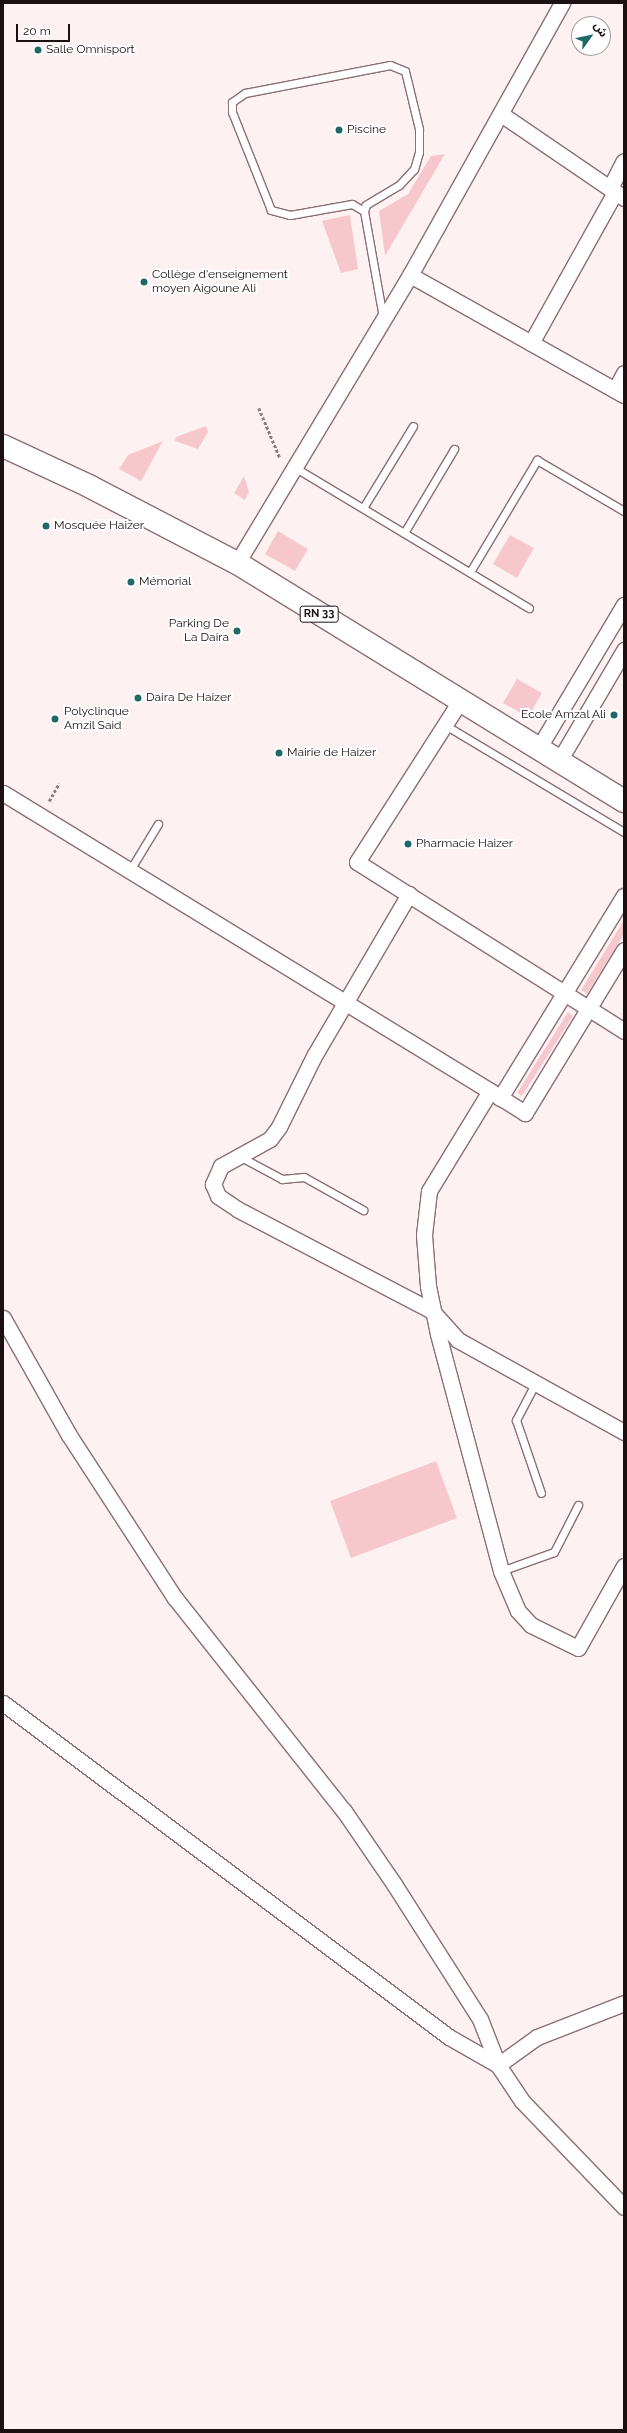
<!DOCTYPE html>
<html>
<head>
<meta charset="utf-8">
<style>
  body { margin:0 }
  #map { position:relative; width:627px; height:2433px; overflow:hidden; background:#fef1f2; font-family:Raleway,"Noto Sans Arabic",sans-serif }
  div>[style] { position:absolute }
  .green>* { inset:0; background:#f6c8cd }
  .path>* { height:2.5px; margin-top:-1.25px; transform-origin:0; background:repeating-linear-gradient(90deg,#8c8081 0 3px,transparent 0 5px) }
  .roads { filter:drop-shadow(1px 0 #8b6f73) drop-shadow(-1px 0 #8b6f73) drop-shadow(0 1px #8b6f73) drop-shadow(0 -1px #8b6f73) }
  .lane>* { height:7px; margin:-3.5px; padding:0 3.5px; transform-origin:3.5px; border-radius:3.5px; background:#fff }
  .street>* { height:15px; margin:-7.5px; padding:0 7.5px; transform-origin:7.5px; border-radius:7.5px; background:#fff }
  .primary>* { height:22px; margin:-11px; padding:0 11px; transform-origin:11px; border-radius:11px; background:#fff }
  .dots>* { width:11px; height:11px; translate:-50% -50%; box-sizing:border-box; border:2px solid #fff; border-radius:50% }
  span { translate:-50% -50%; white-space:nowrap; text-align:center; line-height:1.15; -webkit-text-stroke:4px #fff; paint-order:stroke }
  .shield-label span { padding:1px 3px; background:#fff; border:1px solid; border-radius:3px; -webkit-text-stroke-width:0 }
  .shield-label { font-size:11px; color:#1b1012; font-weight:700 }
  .poi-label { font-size:12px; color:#1b1012 }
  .left { translate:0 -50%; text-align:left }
  .right { translate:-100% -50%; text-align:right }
  .frame { position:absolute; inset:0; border:4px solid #1b1012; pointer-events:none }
  .north { position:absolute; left:571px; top:16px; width:40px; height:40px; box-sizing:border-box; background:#fff; border:1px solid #a49fa0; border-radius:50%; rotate:57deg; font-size:11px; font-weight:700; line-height:16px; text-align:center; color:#1b1012 }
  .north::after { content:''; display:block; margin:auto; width:14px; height:18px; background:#1f6a67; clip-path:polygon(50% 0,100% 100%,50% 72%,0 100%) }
  .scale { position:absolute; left:16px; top:24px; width:54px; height:18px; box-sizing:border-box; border:2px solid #1b1012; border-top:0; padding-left:5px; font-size:12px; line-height:14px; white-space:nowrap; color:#1b1012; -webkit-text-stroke:3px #fff; paint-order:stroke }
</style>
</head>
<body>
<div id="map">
  <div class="green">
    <i style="clip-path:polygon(445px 154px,385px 256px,379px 211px,408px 194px,431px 156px)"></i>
    <i style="clip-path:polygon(350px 215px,358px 269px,341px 273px,322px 221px)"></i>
    <i style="clip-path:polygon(206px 426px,208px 432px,198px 449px,175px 441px,176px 437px)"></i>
    <i style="clip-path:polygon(163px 441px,141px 481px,119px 469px,128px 455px)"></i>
    <i style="clip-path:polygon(244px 476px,249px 492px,245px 500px,234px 493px)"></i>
    <i style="clip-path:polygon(278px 531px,308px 549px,295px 571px,265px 554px)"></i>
    <i style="clip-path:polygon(510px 535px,534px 548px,517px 578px,493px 564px)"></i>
    <i style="clip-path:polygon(517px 679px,542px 693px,528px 717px,503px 703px)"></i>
    <i style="clip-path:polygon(624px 920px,624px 934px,587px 994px,581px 990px)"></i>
    <i style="clip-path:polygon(568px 1012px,573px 1016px,522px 1096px,517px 1093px)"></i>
    <i style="clip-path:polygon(436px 1461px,457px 1518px,351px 1558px,330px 1501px)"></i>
  </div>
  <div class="path">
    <i style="left:259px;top:408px;width:54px;rotate:67.2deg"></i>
    <i style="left:49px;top:801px;width:20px;rotate:-60deg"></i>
  </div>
  <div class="roads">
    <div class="lane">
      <i style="left:364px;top:211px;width:14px;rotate:-150deg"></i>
      <i style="left:352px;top:204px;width:63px;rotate:169.9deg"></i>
      <i style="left:290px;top:215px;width:20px;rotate:-165deg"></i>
      <i style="left:271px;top:210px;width:105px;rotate:-111.7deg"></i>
      <i style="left:232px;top:112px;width:10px;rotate:-90deg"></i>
      <i style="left:232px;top:102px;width:16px;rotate:-35deg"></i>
      <i style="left:245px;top:93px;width:148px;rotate:-10.9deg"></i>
      <i style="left:390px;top:65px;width:16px;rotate:22deg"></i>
      <i style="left:405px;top:71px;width:60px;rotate:76.4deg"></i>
      <i style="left:419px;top:129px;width:23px;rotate:90deg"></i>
      <i style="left:419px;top:152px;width:18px;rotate:106deg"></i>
      <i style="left:414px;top:169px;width:22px;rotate:133deg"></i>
      <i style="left:399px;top:185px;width:39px;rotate:149deg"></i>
      <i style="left:366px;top:205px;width:6px;rotate:108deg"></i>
      <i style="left:364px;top:211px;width:109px;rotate:79.9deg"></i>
      <i style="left:294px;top:467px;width:274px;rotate:31deg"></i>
      <i style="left:363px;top:508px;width:96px;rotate:-58.6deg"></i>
      <i style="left:404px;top:533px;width:98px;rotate:-59.2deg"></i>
      <i style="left:470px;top:572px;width:131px;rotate:-59.1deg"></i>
      <i style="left:537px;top:460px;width:101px;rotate:30.4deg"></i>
      <i style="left:445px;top:725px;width:209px;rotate:30.9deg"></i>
      <i style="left:130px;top:870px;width:54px;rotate:-58.7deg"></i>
      <i style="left:239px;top:1156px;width:49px;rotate:28.1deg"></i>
      <i style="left:282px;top:1179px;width:22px;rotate:-5deg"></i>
      <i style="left:304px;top:1177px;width:68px;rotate:29.2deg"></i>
      <i style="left:535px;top:1384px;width:41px;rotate:117.8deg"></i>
      <i style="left:516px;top:1420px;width:77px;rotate:71.1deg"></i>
      <i style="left:501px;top:1571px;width:56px;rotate:-19.7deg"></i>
      <i style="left:554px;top:1552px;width:53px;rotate:-62.9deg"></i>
    </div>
    <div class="street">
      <i style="left:501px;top:114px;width:149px;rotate:34.3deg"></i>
      <i style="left:610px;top:188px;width:30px;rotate:-63deg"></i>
      <i style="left:410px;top:275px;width:245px;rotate:29.3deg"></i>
      <i style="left:531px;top:343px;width:173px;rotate:-60.9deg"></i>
      <i style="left:615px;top:390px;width:19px;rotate:-62deg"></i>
      <i style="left:237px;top:563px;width:336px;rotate:-59deg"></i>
      <i style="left:410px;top:275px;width:312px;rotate:-60.8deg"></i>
      <i style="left:460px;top:701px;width:191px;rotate:122.6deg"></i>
      <i style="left:357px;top:862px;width:316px;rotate:32.3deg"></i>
      <i style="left:538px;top:749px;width:168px;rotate:-59.2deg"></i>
      <i style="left:559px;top:761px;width:129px;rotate:-59.6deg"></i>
      <i style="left:3px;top:793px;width:571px;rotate:31.46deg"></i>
      <i style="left:409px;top:894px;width:186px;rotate:120.4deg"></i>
      <i style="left:315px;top:1054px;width:81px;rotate:116.3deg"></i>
      <i style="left:279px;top:1127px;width:15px;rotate:127deg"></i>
      <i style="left:270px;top:1139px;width:56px;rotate:151.1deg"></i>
      <i style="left:221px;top:1166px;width:20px;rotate:114deg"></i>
      <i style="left:213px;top:1184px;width:13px;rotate:67deg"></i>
      <i style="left:218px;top:1196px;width:23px;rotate:34deg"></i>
      <i style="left:237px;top:1209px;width:220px;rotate:27.6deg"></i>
      <i style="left:432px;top:1311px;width:39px;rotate:48deg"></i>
      <i style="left:458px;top:1340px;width:190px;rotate:29deg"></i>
      <i style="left:624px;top:950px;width:191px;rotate:121.3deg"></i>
      <i style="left:525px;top:1113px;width:41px;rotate:-147.8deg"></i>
      <i style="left:490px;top:1091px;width:117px;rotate:121.4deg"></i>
      <i style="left:429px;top:1191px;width:44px;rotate:96.5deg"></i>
      <i style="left:424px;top:1235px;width:51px;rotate:85.5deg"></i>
      <i style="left:428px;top:1286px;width:49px;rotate:78.2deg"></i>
      <i style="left:438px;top:1334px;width:245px;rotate:75.1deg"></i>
      <i style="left:501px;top:1571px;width:43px;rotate:67deg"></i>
      <i style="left:518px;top:1611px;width:19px;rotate:47deg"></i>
      <i style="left:531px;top:1625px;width:52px;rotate:26.1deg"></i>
      <i style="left:578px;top:1648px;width:94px;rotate:-60.7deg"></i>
      <i style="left:500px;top:1098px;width:237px;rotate:-58.5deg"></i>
      <i style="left:3px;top:1318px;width:134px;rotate:60.6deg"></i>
      <i style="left:69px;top:1435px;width:194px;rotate:57deg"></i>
      <i style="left:175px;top:1598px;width:272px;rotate:51.6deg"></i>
      <i style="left:344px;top:1811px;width:88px;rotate:55.6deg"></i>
      <i style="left:394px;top:1884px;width:160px;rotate:57.5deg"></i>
      <i style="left:480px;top:2019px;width:49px;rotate:68.6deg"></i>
      <i style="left:498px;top:2065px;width:48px;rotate:-35.7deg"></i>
      <i style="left:537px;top:2037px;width:93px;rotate:-21.3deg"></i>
      <i style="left:3px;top:1703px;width:557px;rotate:36.83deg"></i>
      <i style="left:449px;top:2037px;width:56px;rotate:29.7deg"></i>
      <i style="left:498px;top:2065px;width:43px;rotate:56.3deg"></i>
      <i style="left:522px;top:2101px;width:147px;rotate:46.1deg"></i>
    </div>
    <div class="primary">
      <i style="left:3px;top:446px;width:95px;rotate:24.9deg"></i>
      <i style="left:89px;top:486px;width:167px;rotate:27.5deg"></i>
      <i style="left:237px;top:563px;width:454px;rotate:31.6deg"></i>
    </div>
  </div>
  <div class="dots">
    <i style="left:38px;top:50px;background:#1f6a67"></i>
    <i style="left:339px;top:130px;background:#1f6a67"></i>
    <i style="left:144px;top:282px;background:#1f6a67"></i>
    <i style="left:46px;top:526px;background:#1f6a67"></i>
    <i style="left:131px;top:582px;background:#1f6a67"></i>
    <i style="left:237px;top:631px;background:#1f6a67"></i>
    <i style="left:138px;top:698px;background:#1f6a67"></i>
    <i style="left:614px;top:715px;background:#1f6a67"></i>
    <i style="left:55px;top:719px;background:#1f6a67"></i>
    <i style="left:279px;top:753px;background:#1f6a67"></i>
    <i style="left:408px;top:844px;background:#1f6a67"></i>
  </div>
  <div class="shield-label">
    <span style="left:319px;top:614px">RN 33</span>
  </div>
  <div class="poi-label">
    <span class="left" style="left:46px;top:50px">Salle Omnisport</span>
    <span class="left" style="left:347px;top:130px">Piscine</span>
    <span class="left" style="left:152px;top:282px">Collège d'enseignement<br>moyen Aigoune Ali</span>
    <span class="left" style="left:54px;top:526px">Mosquée Haizer</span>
    <span class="left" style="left:139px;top:582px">Mémorial</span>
    <span class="right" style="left:229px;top:631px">Parking De<br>La Daira</span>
    <span class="left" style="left:146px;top:698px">Daira De Haizer</span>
    <span class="left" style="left:64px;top:719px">Polyclinque<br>Amzil Said</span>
    <span class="right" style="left:606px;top:715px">Ecole Amzal Ali</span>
    <span class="left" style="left:287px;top:753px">Mairie de Haizer</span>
    <span class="left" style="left:416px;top:844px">Pharmacie Haizer</span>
  </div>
  <div class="frame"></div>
  <div class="north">ش</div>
  <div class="scale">20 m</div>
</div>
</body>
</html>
